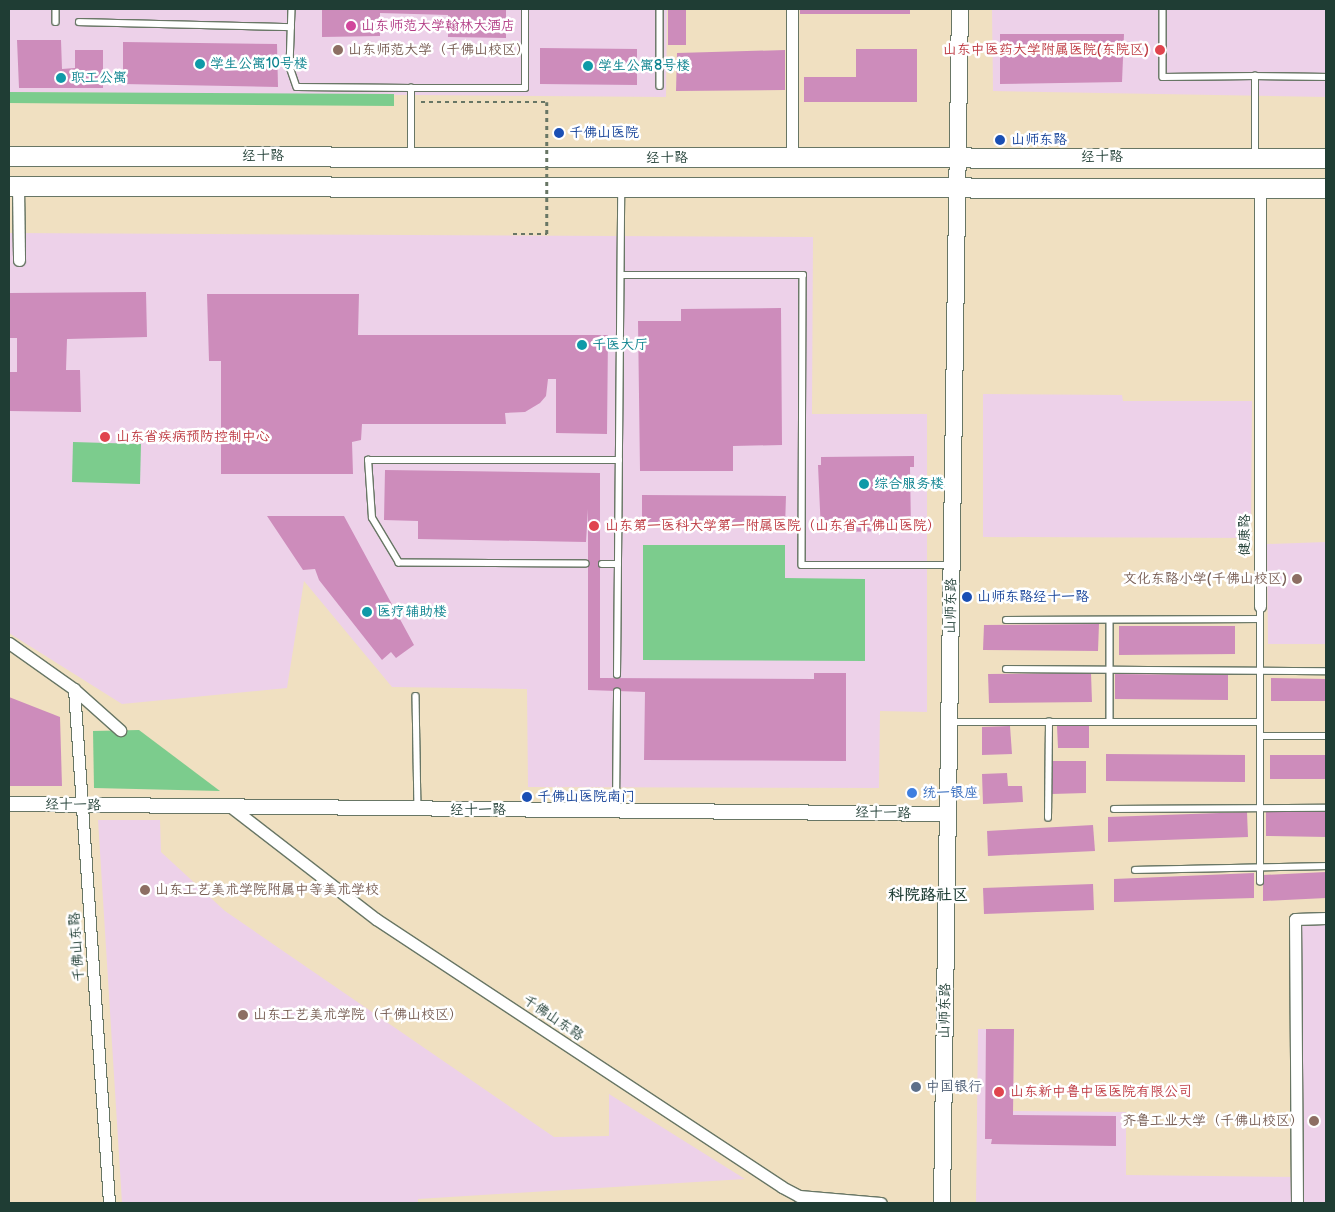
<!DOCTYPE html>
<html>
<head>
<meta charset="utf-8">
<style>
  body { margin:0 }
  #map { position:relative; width:1335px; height:1212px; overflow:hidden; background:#f0e0c1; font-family:"Balsamiq Sans","LXGW WenKai TC",sans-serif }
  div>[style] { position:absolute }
  .built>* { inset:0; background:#edd1e9 }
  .green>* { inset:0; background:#7ccc8d }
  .building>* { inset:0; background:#cd8cbb }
  .path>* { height:2.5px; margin-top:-1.25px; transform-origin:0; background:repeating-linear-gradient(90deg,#687665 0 4px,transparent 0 8px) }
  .roads { filter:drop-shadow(1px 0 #687665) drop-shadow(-1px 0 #687665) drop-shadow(0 1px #687665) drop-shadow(0 -1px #687665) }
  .service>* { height:5.5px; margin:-2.75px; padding:0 2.75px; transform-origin:2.75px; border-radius:2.75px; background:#fff }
  .minor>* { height:11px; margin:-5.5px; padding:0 5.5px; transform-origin:5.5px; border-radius:5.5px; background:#fff }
  .tertiary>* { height:14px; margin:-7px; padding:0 7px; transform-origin:7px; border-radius:7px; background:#fff }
  .secondary>* { height:16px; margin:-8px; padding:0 8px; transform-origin:8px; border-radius:8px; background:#fff }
  .trunk>* { height:19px; margin:-9.5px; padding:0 9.5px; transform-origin:9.5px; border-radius:9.5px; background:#fff }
  .path-bridge>* { height:2.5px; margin-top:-1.25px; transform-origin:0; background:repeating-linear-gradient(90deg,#687665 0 4px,transparent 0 8px) }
  .dots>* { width:14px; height:14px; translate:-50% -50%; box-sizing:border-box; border:2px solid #fff; border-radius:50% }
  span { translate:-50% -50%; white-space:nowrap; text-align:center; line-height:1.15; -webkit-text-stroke:5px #fff; paint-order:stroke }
  .hotel-label { font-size:14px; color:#b23c85 }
  .left { translate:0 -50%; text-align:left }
  .education-label { font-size:14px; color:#785e54 }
  .right { translate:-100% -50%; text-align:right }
  .health-label { font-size:14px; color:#be3a42 }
  .culture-label { font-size:14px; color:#0d838f }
  .transit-label { font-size:14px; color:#164399 }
  .street-label { font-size:14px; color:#1f3d34 }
  .shop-label { font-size:14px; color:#366cbe }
  .service-label { font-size:14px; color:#4e5e75 }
  .quarter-label { font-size:16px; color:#1f3d34; font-weight:700 }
  .frame { position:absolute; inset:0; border:10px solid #1f3d34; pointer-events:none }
</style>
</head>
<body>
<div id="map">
  <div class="built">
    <i style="clip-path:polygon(9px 9px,667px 9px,666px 97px,9px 92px)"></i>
    <i style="clip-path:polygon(992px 9px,1326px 9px,1326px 97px,993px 91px)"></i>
    <i style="clip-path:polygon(9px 233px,813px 237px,812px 414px,927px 414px,927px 712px,880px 711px,879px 788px,528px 787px,527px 689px,392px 687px,304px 581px,287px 688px,122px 704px,9px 633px)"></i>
    <i style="clip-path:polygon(983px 394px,1122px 395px,1123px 401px,1252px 401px,1251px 538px,983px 537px)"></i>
    <i style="clip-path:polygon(1326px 542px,1326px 644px,1268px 644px,1267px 544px)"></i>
    <i style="clip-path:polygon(98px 820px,160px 820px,161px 852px,225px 911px,554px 1137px,609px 1136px,609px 1094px,745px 1179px,418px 1199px,418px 1203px,122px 1203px)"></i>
    <i style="clip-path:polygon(1301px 923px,1326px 923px,1326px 1203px,976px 1203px,978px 1029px,1014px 1029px,1013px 1111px,1126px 1112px,1126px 1175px,1302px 1177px)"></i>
  </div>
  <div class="green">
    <i style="clip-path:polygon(9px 92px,394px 94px,394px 106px,9px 103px)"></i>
    <i style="clip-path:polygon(73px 442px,141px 444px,140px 484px,72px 482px)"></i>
    <i style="clip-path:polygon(643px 545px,785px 545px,785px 578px,865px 579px,865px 661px,643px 660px)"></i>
    <i style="clip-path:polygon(139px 730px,220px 791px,94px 788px,93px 731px)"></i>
  </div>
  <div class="building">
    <i style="clip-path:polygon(322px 9px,506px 9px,506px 38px,448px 37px,448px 15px,380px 13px,380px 36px,322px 37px)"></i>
    <i style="clip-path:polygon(668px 9px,686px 9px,686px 45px,668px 45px)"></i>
    <i style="clip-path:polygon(800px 9px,910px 9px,910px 14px,800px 14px)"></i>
    <i style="clip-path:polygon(1000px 34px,1124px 34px,1122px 82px,1000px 84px)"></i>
    <i style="clip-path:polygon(17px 40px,61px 40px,62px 69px,75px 68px,75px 50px,103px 50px,103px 88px,19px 88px)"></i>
    <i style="clip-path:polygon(123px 42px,277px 44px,278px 87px,123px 84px)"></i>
    <i style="clip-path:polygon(540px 48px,637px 49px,637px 85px,540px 84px)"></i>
    <i style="clip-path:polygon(856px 49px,917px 49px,917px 102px,804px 102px,804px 77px,856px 77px)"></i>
    <i style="clip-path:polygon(785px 50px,785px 90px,676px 91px,677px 53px)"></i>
    <i style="clip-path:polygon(146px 292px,147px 337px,67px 339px,66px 370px,80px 370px,81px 412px,9px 411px,9px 372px,17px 372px,17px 338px,9px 338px,9px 293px)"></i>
    <i style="clip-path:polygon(207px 294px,359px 294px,358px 335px,608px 335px,607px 434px,556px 433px,556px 379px,548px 379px,546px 396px,540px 403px,525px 412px,505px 413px,506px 424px,362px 424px,361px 440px,352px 442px,353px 474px,221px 474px,221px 361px,209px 361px)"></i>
    <i style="clip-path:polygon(781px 308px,782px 445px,733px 446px,733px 471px,640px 471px,638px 321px,681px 321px,681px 309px)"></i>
    <i style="clip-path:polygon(914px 456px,914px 467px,910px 467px,911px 531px,821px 532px,818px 465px,821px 465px,821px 457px)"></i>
    <i style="clip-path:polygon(385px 470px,600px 473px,600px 678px,814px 679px,814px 673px,846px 673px,846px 761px,644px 760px,645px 692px,588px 690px,588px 509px,586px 542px,418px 539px,418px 521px,384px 520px)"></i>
    <i style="clip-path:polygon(642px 495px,786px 496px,785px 527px,642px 526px)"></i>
    <i style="clip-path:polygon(267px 516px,344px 516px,414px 645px,396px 658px,391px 652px,382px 660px,319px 580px,315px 569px,303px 570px)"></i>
    <i style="clip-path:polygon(1099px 624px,1098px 651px,983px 650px,984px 625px)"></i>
    <i style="clip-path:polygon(1119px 626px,1235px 626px,1235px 654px,1119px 655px)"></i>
    <i style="clip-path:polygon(1091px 673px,1092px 702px,989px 703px,988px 674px)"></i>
    <i style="clip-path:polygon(1115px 674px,1228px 675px,1228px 700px,1115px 699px)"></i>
    <i style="clip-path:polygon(1271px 678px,1326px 679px,1326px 701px,1271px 701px)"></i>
    <i style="clip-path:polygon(9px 697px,60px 717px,62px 786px,9px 786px)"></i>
    <i style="clip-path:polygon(1089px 725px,1089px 748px,1058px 748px,1057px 726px)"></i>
    <i style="clip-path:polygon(1010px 726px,1012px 754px,982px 755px,982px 727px)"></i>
    <i style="clip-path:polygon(1106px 754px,1245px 755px,1245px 782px,1106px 781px)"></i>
    <i style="clip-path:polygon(1270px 755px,1326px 755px,1326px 779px,1270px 779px)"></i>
    <i style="clip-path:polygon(1052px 761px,1086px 761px,1086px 793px,1052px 794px)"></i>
    <i style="clip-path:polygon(1007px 773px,1008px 786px,1022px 786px,1023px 802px,983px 804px,982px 774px)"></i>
    <i style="clip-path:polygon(1266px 811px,1326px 811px,1326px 837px,1266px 836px)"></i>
    <i style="clip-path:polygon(1247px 812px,1248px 837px,1108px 842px,1108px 817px)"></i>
    <i style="clip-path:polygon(1093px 825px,1095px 851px,988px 856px,987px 831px)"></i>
    <i style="clip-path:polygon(1326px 872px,1326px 898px,1263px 901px,1263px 875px)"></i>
    <i style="clip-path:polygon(1254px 873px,1254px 898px,1114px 902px,1114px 879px)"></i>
    <i style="clip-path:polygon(1093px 884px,1094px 910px,984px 914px,983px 888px)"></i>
    <i style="clip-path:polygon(986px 1029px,1014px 1029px,1013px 1115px,1116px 1116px,1116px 1146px,991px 1144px,992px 1139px,985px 1139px)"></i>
  </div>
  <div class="path">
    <i style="left:421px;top:102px;width:126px"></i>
    <i style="left:513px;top:234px;width:34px"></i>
  </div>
  <div class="roads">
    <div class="service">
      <i style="left:56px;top:9px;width:13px;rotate:90deg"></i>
      <i style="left:292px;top:9px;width:58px;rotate:92deg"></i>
      <i style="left:290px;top:67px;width:21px;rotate:71deg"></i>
      <i style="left:297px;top:87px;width:114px;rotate:0.5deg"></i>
      <i style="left:660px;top:9px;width:77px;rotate:90deg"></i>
      <i style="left:1163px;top:9px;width:68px;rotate:90deg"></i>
      <i style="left:1163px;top:77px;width:92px;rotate:-0.6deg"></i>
      <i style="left:79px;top:22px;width:212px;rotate:1.4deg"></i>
      <i style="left:411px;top:154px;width:66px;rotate:-90deg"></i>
      <i style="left:411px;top:88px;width:114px"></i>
      <i style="left:525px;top:88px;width:79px;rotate:-90deg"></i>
      <i style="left:1255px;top:156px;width:80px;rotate:-90deg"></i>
      <i style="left:1255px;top:76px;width:71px;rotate:0.8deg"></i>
      <i style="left:621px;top:275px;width:182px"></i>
      <i style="left:803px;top:275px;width:290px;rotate:90.2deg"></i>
      <i style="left:802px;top:565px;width:149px"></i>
      <i style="left:586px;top:564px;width:187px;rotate:-179.7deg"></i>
      <i style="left:399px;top:563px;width:52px;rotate:-121deg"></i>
      <i style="left:372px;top:518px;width:58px;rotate:-93.9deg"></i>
      <i style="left:368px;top:460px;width:251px"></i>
      <i style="left:602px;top:564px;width:16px"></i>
      <i style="left:1006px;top:620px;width:254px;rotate:-0.2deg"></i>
      <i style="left:1110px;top:620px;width:102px;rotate:90deg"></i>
      <i style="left:1006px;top:669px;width:320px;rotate:0.4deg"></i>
      <i style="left:617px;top:675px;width:486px;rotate:-89.5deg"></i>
      <i style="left:416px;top:696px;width:113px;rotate:89deg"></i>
      <i style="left:951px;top:722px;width:309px"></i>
      <i style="left:1260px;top:736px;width:66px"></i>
      <i style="left:1114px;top:809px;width:212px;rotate:-0.3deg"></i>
      <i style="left:616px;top:811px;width:119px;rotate:-89.5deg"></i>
      <i style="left:1048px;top:818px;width:96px;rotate:-89.4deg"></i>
      <i style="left:1135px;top:870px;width:191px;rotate:-1.2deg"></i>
      <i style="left:1260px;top:882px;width:276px;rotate:-90deg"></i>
    </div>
    <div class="minor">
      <i style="left:792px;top:9px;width:148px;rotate:90deg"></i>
      <i style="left:18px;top:186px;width:74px;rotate:89.2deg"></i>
      <i style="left:1260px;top:606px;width:418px;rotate:-90deg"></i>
      <i style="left:9px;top:643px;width:80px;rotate:35.3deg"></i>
      <i style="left:74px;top:689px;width:62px;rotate:41.7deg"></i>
      <i style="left:74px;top:689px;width:515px;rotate:86.1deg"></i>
      <i style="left:231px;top:807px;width:183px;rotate:37.7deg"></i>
      <i style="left:376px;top:919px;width:486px;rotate:33.4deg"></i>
      <i style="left:782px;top:1187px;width:19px;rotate:28deg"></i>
      <i style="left:799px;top:1196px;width:82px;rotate:4.9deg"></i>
      <i style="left:1297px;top:1203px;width:284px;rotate:-90.4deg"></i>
      <i style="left:1295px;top:919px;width:31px;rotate:-2deg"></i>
    </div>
    <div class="tertiary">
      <i style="left:9px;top:804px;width:938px;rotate:0.61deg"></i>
    </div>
    <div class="secondary">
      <i style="left:942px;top:1203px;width:1194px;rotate:-89.14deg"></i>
    </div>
    <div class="trunk">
      <i style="left:9px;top:156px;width:1317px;rotate:0.09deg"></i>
      <i style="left:9px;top:186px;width:1317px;rotate:0.09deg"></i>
    </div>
  </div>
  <div class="path-bridge">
    <i style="left:547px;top:102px;width:132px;rotate:90deg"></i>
  </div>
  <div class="dots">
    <i style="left:351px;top:26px;background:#d1479c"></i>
    <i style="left:338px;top:50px;background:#8d6e63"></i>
    <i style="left:1160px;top:50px;background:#e0444e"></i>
    <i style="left:200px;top:64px;background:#0f9aa8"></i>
    <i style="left:588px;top:66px;background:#0f9aa8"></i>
    <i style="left:61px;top:78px;background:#0f9aa8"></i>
    <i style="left:559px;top:133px;background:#1a4fb4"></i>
    <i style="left:1000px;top:140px;background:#1a4fb4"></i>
    <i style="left:582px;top:345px;background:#0f9aa8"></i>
    <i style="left:105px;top:437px;background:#e0444e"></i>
    <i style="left:864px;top:484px;background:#0f9aa8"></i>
    <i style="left:594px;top:526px;background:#e0444e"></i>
    <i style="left:1297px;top:579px;background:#8d6e63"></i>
    <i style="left:967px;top:597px;background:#1a4fb4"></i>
    <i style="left:367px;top:612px;background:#0f9aa8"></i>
    <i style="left:912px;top:793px;background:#3f7fe0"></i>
    <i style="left:527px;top:797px;background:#1a4fb4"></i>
    <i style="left:145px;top:890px;background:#8d6e63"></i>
    <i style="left:243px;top:1015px;background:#8d6e63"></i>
    <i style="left:916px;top:1087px;background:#5c6f8a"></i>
    <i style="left:999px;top:1092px;background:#e0444e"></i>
    <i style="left:1314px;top:1121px;background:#8d6e63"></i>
  </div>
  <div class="hotel-label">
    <span class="left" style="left:361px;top:26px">山东师范大学翰林大酒店</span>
  </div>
  <div class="education-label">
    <span class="left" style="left:348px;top:50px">山东师范大学（千佛山校区）</span>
    <span class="right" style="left:1287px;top:579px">文化东路小学(千佛山校区)</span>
    <span class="left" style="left:155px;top:890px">山东工艺美术学院附属中等美术学校</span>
    <span class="left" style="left:253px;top:1015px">山东工艺美术学院（千佛山校区）</span>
    <span class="right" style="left:1304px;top:1121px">齐鲁工业大学（千佛山校区）</span>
  </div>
  <div class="health-label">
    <span class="right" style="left:1149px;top:50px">山东中医药大学附属医院(东院区)</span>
    <span class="left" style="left:116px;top:437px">山东省疾病预防控制中心</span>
    <span class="left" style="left:605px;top:526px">山东第一医科大学第一附属医院（山东省千佛山医院）</span>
    <span class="left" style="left:1010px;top:1092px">山东新中鲁中医医院有限公司</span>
  </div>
  <div class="culture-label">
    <span class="left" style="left:210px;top:64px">学生公寓10号楼</span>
    <span class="left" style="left:598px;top:66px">学生公寓8号楼</span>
    <span class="left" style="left:71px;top:78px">职工公寓</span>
    <span class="left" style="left:592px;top:345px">千医大厅</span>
    <span class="left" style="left:874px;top:484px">综合服务楼</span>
    <span class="left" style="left:377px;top:612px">医疗辅助楼</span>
  </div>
  <div class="transit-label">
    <span class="left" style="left:569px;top:133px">千佛山医院</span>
    <span class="left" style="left:1011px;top:140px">山师东路</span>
    <span class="left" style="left:977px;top:597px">山师东路经十一路</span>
    <span class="left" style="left:537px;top:797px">千佛山医院南门</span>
  </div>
  <div class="street-label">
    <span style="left:263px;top:156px">经十路</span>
    <span style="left:1102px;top:157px">经十路</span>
    <span style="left:667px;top:158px">经十路</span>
    <span style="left:1245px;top:535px;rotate:-90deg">健康路</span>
    <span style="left:951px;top:606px;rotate:-89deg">山师东路</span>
    <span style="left:73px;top:805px;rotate:1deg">经十一路</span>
    <span style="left:478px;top:810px">经十一路</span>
    <span style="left:883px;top:813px;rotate:1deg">经十一路</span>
    <span style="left:77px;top:947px;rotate:-94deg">千佛山东路</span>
    <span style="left:945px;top:1011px;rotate:-89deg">山师东路</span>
    <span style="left:553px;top:1018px;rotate:34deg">千佛山东路</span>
  </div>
  <div class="shop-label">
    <span class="left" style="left:922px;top:793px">统一银座</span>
  </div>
  <div class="service-label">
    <span class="left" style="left:926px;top:1087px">中国银行</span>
  </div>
  <div class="quarter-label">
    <span style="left:928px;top:896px">科院路社区</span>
  </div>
  <div class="frame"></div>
</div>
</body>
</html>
